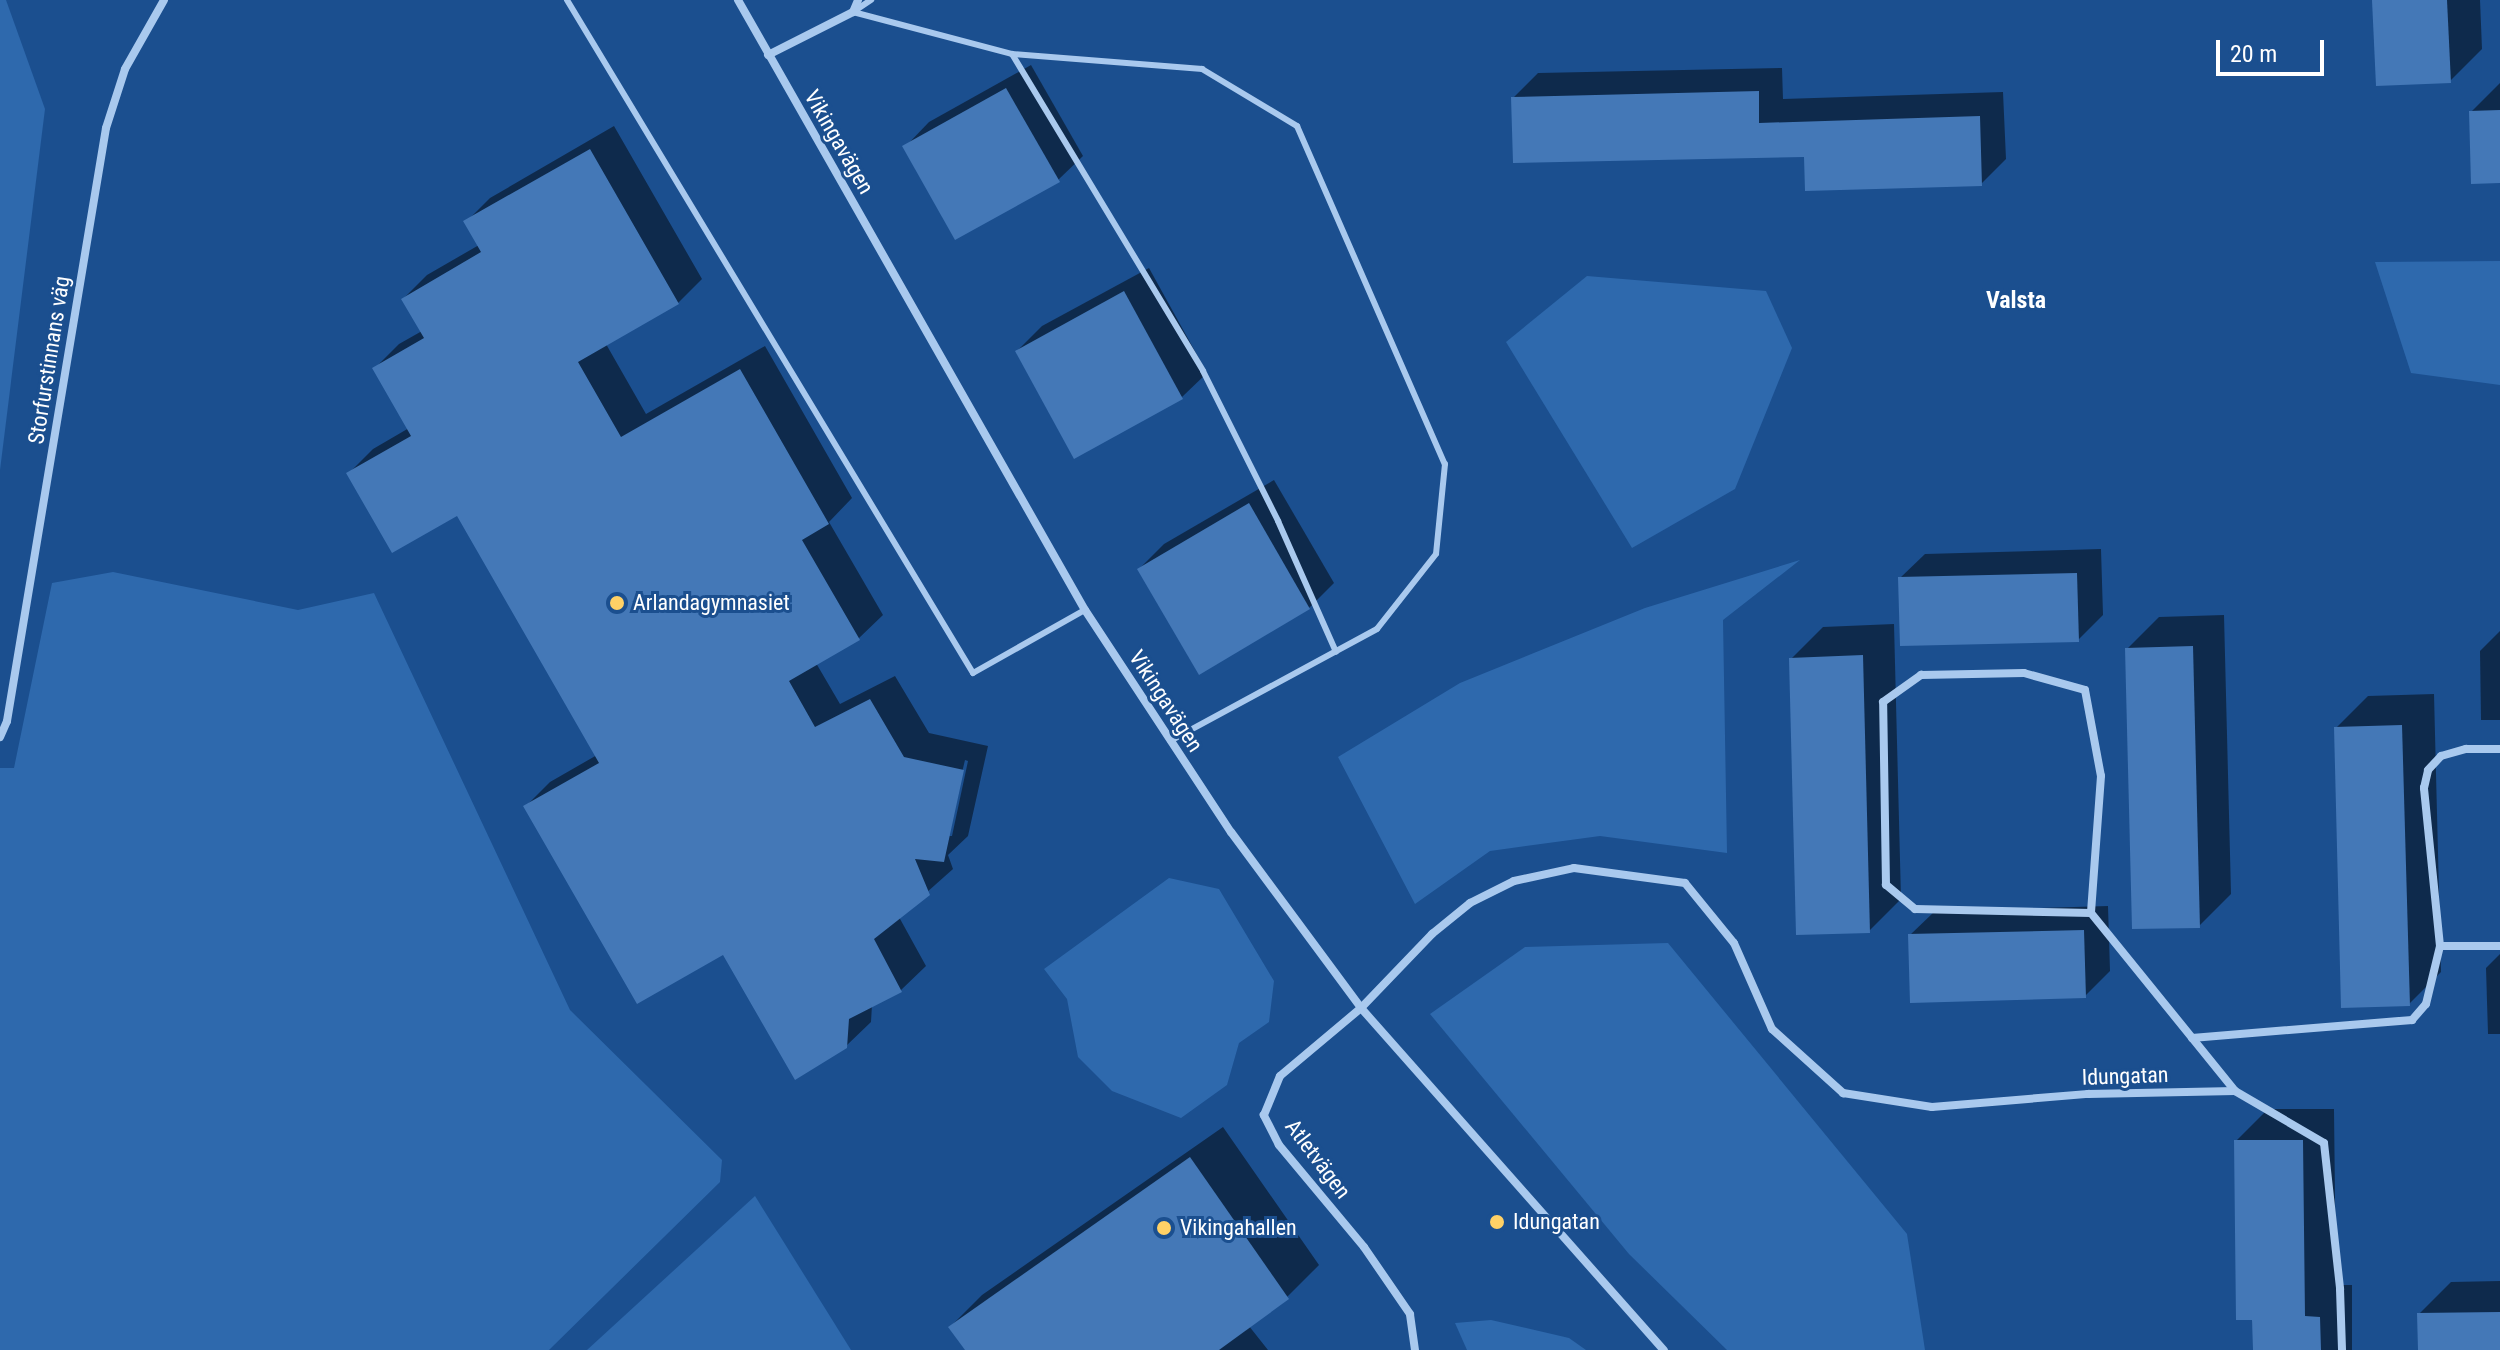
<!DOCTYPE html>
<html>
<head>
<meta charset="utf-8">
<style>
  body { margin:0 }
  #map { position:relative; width:2500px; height:1350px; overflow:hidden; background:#1b4f8f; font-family:"Roboto Condensed",sans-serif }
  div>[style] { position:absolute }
  .green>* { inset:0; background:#2e69ad }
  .shadow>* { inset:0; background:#0007 }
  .building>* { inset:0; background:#4478b7 }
  .service>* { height:6px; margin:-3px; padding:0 3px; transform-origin:3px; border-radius:3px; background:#a9c9ee }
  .minor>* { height:8px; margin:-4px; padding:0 4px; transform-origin:4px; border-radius:4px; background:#a9c9ee }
  .dots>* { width:22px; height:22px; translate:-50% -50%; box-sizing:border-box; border:4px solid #1b4f8f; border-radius:50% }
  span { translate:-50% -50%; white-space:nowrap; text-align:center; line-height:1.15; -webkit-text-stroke:6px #1b4f8f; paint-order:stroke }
  .street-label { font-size:22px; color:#fff }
  .poi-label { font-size:22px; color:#fff }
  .left { translate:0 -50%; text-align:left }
  .neighbourhood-label { font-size:24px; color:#fff; font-weight:700 }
  .scale { position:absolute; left:2216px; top:40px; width:108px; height:36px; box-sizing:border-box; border:4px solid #fff; border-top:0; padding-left:10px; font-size:24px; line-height:28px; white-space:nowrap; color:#fff; -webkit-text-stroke:6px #1b4f8f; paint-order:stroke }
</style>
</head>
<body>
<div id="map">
  <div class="green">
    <i style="clip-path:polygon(0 0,6px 0,45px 109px,0 470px)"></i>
    <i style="clip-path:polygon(2500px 261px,2500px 385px,2411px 373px,2375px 262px)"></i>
    <i style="clip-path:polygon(1587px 276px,1766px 291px,1792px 348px,1735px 489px,1632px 548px,1506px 342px)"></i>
    <i style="clip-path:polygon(1800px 560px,1723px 620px,1727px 853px,1600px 836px,1490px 851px,1415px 904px,1338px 757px,1460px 683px,1645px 608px)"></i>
    <i style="clip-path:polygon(113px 572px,298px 610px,374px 593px,570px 1010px,722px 1160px,720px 1182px,549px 1350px,0 1350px,0 768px,14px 768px,52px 583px)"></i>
    <i style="clip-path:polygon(1169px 878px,1219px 889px,1274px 981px,1269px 1022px,1239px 1043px,1227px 1085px,1181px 1118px,1112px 1091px,1078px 1057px,1067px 999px,1044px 969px)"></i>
    <i style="clip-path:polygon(1668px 943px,1907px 1234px,1925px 1350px,1727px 1350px,1629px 1254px,1430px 1014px,1525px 947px)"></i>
    <i style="clip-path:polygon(755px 1196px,851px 1350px,587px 1350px)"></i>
    <i style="clip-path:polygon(1491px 1320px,1569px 1338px,1586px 1350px,1467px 1350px,1455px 1323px)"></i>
  </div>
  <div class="shadow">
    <i style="clip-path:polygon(2375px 0,2480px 0,2482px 49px,2450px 81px)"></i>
    <i style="clip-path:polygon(1031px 65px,1083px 156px,1058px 180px,905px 147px,929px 122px)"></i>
    <i style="clip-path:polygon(1782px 68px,1783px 99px,2003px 92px,2006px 159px,1981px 184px,1806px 155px,1513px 98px,1538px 73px)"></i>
    <i style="clip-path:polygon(2500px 83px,2500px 181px,2471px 112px)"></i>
    <i style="clip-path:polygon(evenodd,614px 126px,702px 279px,678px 303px,606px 344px,646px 414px,765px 346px,852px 498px,829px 522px,883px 615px,858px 639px,816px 663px,840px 704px,895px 676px,929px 733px,988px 746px,968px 836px,948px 855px,953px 869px,899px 917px,926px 966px,901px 990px,872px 1005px,871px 1022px,846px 1046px,526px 806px,550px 782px,597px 755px,458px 513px,349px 473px,373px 449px,409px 428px,375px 368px,399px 344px,422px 331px,403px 299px,427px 275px,479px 245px,466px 222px,490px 198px,614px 126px,965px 760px,968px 761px,952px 836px,947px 836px,965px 760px)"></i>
    <i style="clip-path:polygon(1149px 268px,1207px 373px,1182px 397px,1017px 351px,1042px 326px)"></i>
    <i style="clip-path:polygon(1274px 480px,1334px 583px,1309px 608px,1200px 672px,1139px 569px,1164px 544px)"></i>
    <i style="clip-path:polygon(2101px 549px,2103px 615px,2078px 640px,1900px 578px,1925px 554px)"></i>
    <i style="clip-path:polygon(2224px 615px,2231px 894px,2199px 926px,2127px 649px,2159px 617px)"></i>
    <i style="clip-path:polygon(1894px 624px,1901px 899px,1869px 931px,1791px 659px,1823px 627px)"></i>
    <i style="clip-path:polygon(2500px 631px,2500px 720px,2481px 720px,2480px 651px)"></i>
    <i style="clip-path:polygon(2434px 694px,2441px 972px,2409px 1004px,2336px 728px,2368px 696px)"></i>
    <i style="clip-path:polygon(2108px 906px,2110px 971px,2085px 996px,1910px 935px,1935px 911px)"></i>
    <i style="clip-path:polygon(2500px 954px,2500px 1034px,2488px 1034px,2486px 968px)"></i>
    <i style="clip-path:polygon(2268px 1109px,2334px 1109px,2336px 1285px,2352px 1285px,2352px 1350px,2255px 1350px,2236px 1141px)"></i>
    <i style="clip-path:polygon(1223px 1127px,1319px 1265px,1287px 1297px,1249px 1326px,1268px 1350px,968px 1350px,950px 1327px,982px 1295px)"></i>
    <i style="clip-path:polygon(2500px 1281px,2500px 1350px,2420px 1350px,2419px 1314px,2451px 1282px)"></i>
  </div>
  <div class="building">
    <i style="clip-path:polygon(2372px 0,2447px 0,2451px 83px,2376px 86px)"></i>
    <i style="clip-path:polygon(1006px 88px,1060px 182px,955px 240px,902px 146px)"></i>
    <i style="clip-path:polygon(1759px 91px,1759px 123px,1980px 116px,1982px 186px,1805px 191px,1804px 157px,1513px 163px,1511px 97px)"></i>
    <i style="clip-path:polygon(2500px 110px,2500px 183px,2471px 184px,2469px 111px)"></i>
    <i style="clip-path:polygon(590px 149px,679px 304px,578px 362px,621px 437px,740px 369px,829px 524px,802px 540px,860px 640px,789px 681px,815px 727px,870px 699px,904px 757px,964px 770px,944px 862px,915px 859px,930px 895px,874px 939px,902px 992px,849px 1019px,847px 1048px,795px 1080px,723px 955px,637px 1004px,523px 806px,599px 763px,457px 516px,392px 553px,346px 473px,411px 436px,372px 368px,424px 338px,401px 299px,481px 252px,463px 221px)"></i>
    <i style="clip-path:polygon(1124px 291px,1183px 399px,1074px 459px,1015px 351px)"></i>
    <i style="clip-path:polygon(1249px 503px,1310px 609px,1199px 675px,1137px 569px)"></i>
    <i style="clip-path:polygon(2077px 573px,2079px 642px,1900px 646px,1898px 577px)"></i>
    <i style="clip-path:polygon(2193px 646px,2200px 928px,2132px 929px,2125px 648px)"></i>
    <i style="clip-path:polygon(1863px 655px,1870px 933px,1796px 935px,1789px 658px)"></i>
    <i style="clip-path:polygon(2402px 725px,2410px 1006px,2341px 1008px,2334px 727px)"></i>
    <i style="clip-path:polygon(2084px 930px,2086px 998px,1910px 1003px,1908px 934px)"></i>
    <i style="clip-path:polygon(2234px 1140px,2303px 1140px,2305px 1316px,2320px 1317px,2321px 1350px,2253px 1350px,2252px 1320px,2236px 1320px)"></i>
    <i style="clip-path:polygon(1190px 1157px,1289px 1299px,1219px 1350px,965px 1350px,948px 1327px)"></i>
    <i style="clip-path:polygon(2500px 1312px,2500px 1350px,2418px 1350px,2417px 1313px)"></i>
  </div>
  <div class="service">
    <i style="left:567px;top:0;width:786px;rotate:58.9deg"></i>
    <i style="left:973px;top:673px;width:129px;rotate:-29.4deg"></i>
    <i style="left:853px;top:12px;width:164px;rotate:14.8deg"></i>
    <i style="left:1012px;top:54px;width:191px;rotate:4.5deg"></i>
    <i style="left:1202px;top:69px;width:111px;rotate:31deg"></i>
    <i style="left:1297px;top:126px;width:369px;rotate:66.4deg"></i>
    <i style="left:1445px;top:464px;width:90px;rotate:95.7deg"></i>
    <i style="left:1436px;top:554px;width:95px;rotate:128.2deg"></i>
    <i style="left:1377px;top:629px;width:235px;rotate:151.6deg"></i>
    <i style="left:853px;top:12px;width:22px;rotate:-34deg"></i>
    <i style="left:1012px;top:54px;width:370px;rotate:58.9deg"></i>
    <i style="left:1203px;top:371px;width:168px;rotate:63.4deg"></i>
    <i style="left:1278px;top:521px;width:143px;rotate:66.1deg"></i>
  </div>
  <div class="minor">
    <i style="left:738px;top:0;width:702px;rotate:60.37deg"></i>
    <i style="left:1085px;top:610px;width:266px;rotate:56.7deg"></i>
    <i style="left:1231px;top:832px;width:219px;rotate:53.5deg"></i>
    <i style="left:1361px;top:1008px;width:457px;rotate:48.5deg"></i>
    <i style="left:768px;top:55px;width:95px;rotate:-26.8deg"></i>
    <i style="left:853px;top:12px;width:13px;rotate:-67deg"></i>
    <i style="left:0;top:737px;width:17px;rotate:-66deg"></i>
    <i style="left:7px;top:721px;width:601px;rotate:-80.52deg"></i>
    <i style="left:106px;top:128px;width:62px;rotate:-72.1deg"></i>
    <i style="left:125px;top:69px;width:79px;rotate:-60.5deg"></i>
    <i style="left:2091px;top:913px;width:176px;rotate:-178.7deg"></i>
    <i style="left:1915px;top:909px;width:38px;rotate:-140deg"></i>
    <i style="left:1886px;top:885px;width:183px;rotate:-90.9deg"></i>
    <i style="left:1883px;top:702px;width:47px;rotate:-35.4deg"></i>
    <i style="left:1921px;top:675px;width:103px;rotate:-1.1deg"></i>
    <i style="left:2024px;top:673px;width:63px;rotate:15.6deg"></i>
    <i style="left:2085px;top:690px;width:87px;rotate:79.5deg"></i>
    <i style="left:2101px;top:776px;width:137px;rotate:94.2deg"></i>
    <i style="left:2091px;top:913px;width:229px;rotate:51deg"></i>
    <i style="left:2235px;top:1091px;width:103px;rotate:30.3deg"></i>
    <i style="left:2324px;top:1143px;width:147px;rotate:83.7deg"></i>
    <i style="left:2340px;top:1289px;width:61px;rotate:88.1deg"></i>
    <i style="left:2440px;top:946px;width:60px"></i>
    <i style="left:2192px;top:1038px;width:221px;rotate:-4.7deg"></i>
    <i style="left:2412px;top:1020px;width:21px;rotate:-49deg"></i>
    <i style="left:2426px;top:1004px;width:60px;rotate:-76.4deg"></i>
    <i style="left:2440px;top:946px;width:159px;rotate:-95.8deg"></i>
    <i style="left:2424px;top:788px;width:18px;rotate:-77deg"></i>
    <i style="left:2428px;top:770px;width:19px;rotate:-47deg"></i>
    <i style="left:2441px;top:756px;width:26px;rotate:-16deg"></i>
    <i style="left:2466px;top:749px;width:34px"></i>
    <i style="left:1415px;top:1350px;width:36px;rotate:-98deg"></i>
    <i style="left:1410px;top:1314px;width:81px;rotate:-124.5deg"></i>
    <i style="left:1364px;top:1247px;width:133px;rotate:-129.8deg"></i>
    <i style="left:1279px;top:1145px;width:34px;rotate:-117deg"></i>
    <i style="left:1264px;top:1115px;width:42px;rotate:-67.7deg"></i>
    <i style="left:1280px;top:1076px;width:106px;rotate:-40deg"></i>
    <i style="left:1361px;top:1008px;width:103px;rotate:-46.2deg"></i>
    <i style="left:1432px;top:934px;width:49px;rotate:-39.2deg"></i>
    <i style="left:1470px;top:903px;width:49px;rotate:-26.6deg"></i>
    <i style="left:1514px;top:881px;width:61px;rotate:-12.2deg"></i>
    <i style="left:1574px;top:868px;width:112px;rotate:7.7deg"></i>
    <i style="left:1685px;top:883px;width:77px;rotate:50.8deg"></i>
    <i style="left:1734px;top:943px;width:94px;rotate:66.2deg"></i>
    <i style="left:1772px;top:1029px;width:96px;rotate:42deg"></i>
    <i style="left:1843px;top:1093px;width:90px;rotate:8.9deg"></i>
    <i style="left:1932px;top:1107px;width:157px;rotate:-4.8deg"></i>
    <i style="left:2088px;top:1094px;width:147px;rotate:-1.2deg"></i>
  </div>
  <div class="dots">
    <i style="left:617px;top:603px;background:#ffd166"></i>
    <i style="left:1497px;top:1222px;background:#ffd166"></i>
    <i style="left:1164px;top:1228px;background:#ffd166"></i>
  </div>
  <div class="street-label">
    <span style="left:839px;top:142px;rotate:60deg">Vikingavägen</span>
    <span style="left:49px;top:360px;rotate:-81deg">Storfurstinnans väg</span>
    <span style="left:1166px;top:701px;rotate:57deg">Vikingavägen</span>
    <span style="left:2125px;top:1076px;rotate:-2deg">Idungatan</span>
    <span style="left:1318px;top:1159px;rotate:53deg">Atletvägen</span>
  </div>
  <div class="poi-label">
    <span class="left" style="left:633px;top:603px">Arlandagymnasiet</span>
    <span class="left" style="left:1513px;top:1222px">Idungatan</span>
    <span class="left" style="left:1180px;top:1228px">Vikingahallen</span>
  </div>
  <div class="neighbourhood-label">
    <span style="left:2016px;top:301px">Valsta</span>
  </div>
  <div class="scale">20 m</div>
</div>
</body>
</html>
